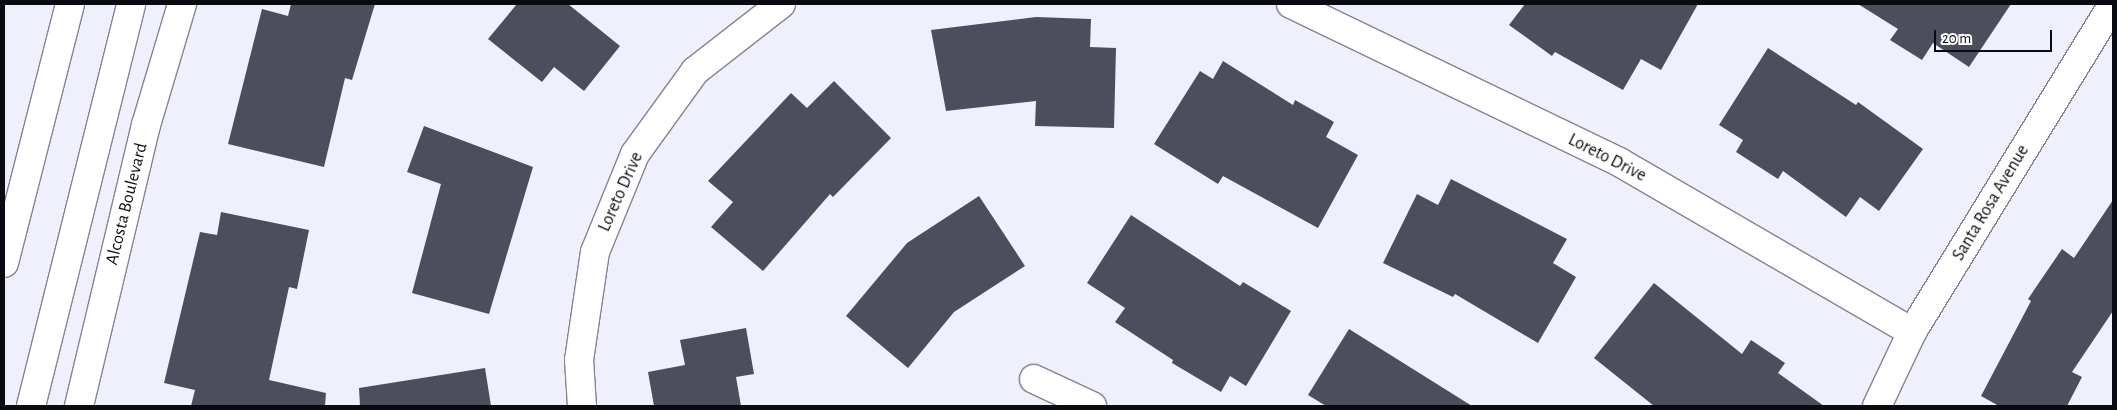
<!DOCTYPE html>
<html>
<head>
<meta charset="utf-8">
<style>
  body { margin:0 }
  #map { position:relative; width:2117px; height:410px; overflow:hidden; background:#eff0fc; font-family:"Alegreya Sans",sans-serif }
  div>[style] { position:absolute }
  .building>* { inset:0; background:#4c4e5e }
  .roads { filter:drop-shadow(1px 0 #828395) drop-shadow(-1px 0 #828395) drop-shadow(0 1px #828395) drop-shadow(0 -1px #828395) }
  .minor>* { height:28px; margin:-14px; padding:0 14px; transform-origin:14px; border-radius:14px; background:#fff }
  .major>* { height:28px; margin:-14px; padding:0 14px; transform-origin:14px; border-radius:14px; background:#fff }
  span { translate:-50% -50%; white-space:nowrap; text-align:center; line-height:1.15; -webkit-text-stroke:5px #fff; paint-order:stroke }
  .street-label { font-size:18px; color:#0a0b11 }
  .frame { position:absolute; inset:0; border:5px solid #0a0b11; pointer-events:none }
  .scale { position:absolute; left:1934px; top:30px; width:118px; height:22px; box-sizing:border-box; border:2px solid #0a0b11; border-top:0; padding-left:6px; font-size:15px; line-height:18px; white-space:nowrap; color:#0a0b11; -webkit-text-stroke:4px #fff; paint-order:stroke }
</style>
</head>
<body>
<div id="map">
  <div class="building">
    <i style="clip-path:polygon(291px 4px,375px 4px,352px 80px,345px 78px,324px 167px,228px 144px,262px 9px,288px 16px)"></i>
    <i style="clip-path:polygon(517px 4px,568px 4px,620px 46px,584px 91px,554px 67px,542px 82px,488px 39px)"></i>
    <i style="clip-path:polygon(1525px 4px,1698px 4px,1661px 70px,1641px 59px,1623px 90px,1555px 52px,1552px 56px,1509px 25px)"></i>
    <i style="clip-path:polygon(1858px 4px,2011px 4px,1969px 67px,1933px 43px,1922px 60px,1890px 40px,1898px 29px)"></i>
    <i style="clip-path:polygon(1036px 17px,1091px 19px,1090px 47px,1116px 48px,1114px 128px,1035px 126px,1036px 101px,946px 111px,931px 30px)"></i>
    <i style="clip-path:polygon(1768px 48px,1856px 105px,1858px 102px,1923px 149px,1879px 211px,1860px 197px,1846px 217px,1783px 171px,1778px 179px,1736px 152px,1743px 140px,1719px 125px)"></i>
    <i style="clip-path:polygon(1223px 61px,1293px 105px,1295px 100px,1334px 122px,1326px 137px,1358px 155px,1318px 228px,1223px 176px,1218px 184px,1154px 144px,1200px 71px,1213px 79px)"></i>
    <i style="clip-path:polygon(834px 81px,891px 138px,833px 197px,830px 194px,763px 271px,711px 227px,733px 202px,708px 181px,791px 93px,807px 108px)"></i>
    <i style="clip-path:polygon(424px 126px,533px 167px,489px 314px,412px 293px,441px 184px,407px 172px)"></i>
    <i style="clip-path:polygon(1451px 179px,1567px 239px,1553px 263px,1576px 277px,1538px 343px,1455px 294px,1453px 297px,1383px 263px,1417px 194px,1438px 205px)"></i>
    <i style="clip-path:polygon(979px 196px,1025px 266px,954px 312px,908px 368px,846px 316px,907px 243px)"></i>
    <i style="clip-path:polygon(2113px 200px,2113px 311px,2072px 372px,2082px 377px,2067px 406px,1999px 406px,1981px 396px,2031px 301px,2028px 299px,2062px 249px,2074px 258px)"></i>
    <i style="clip-path:polygon(221px 212px,309px 230px,297px 289px,289px 287px,269px 380px,326px 393px,325px 406px,191px 406px,195px 390px,164px 383px,200px 232px,217px 235px)"></i>
    <i style="clip-path:polygon(1131px 215px,1240px 286px,1243px 282px,1291px 311px,1246px 386px,1230px 376px,1221px 392px,1172px 363px,1173px 360px,1115px 322px,1125px 308px,1087px 283px)"></i>
    <i style="clip-path:polygon(1654px 283px,1742px 354px,1751px 340px,1785px 363px,1778px 373px,1824px 406px,1654px 406px,1594px 358px)"></i>
    <i style="clip-path:polygon(746px 328px,754px 374px,736px 377px,741px 406px,654px 406px,648px 372px,685px 365px,680px 340px)"></i>
    <i style="clip-path:polygon(1349px 329px,1472px 406px,1326px 406px,1308px 395px)"></i>
    <i style="clip-path:polygon(485px 368px,491px 406px,360px 406px,359px 388px)"></i>
  </div>
  <div class="roads">
    <div class="minor">
      <i style="left:1291px;top:4px;width:364px;rotate:25.7deg"></i>
      <i style="left:1619px;top:162px;width:339px;rotate:30.1deg"></i>
      <i style="left:1034px;top:379px;width:64px;rotate:25deg"></i>
      <i style="left:79px;top:406px;width:289px;rotate:-76.6deg"></i>
      <i style="left:146px;top:125px;width:126px;rotate:-73.4deg"></i>
      <i style="left:582px;top:406px;width:46px;rotate:-93.7deg"></i>
      <i style="left:579px;top:360px;width:109px;rotate:-81.6deg"></i>
      <i style="left:595px;top:252px;width:106px;rotate:-67.8deg"></i>
      <i style="left:635px;top:154px;width:102px;rotate:-54.1deg"></i>
      <i style="left:695px;top:71px;width:109px;rotate:-37.9deg"></i>
      <i style="left:1877px;top:406px;width:82px;rotate:-64.7deg"></i>
      <i style="left:1912px;top:332px;width:385px;rotate:-58.5deg"></i>
    </div>
    <div class="major">
      <i style="left:4px;top:263px;width:267px;rotate:-75.7deg"></i>
      <i style="left:31px;top:406px;width:414px;rotate:-76deg"></i>
    </div>
  </div>
  <div class="street-label">
    <span style="left:1607px;top:158px;rotate:27deg">Loreto Drive</span>
    <span style="left:621px;top:192px;rotate:-66deg">Loreto Drive</span>
    <span style="left:1991px;top:203px;rotate:-59deg">Santa Rosa Avenue</span>
    <span style="left:127px;top:204px;rotate:-76deg">Alcosta Boulevard</span>
  </div>
  <div class="frame"></div>
  <div class="scale">20 m</div>
</div>
</body>
</html>
